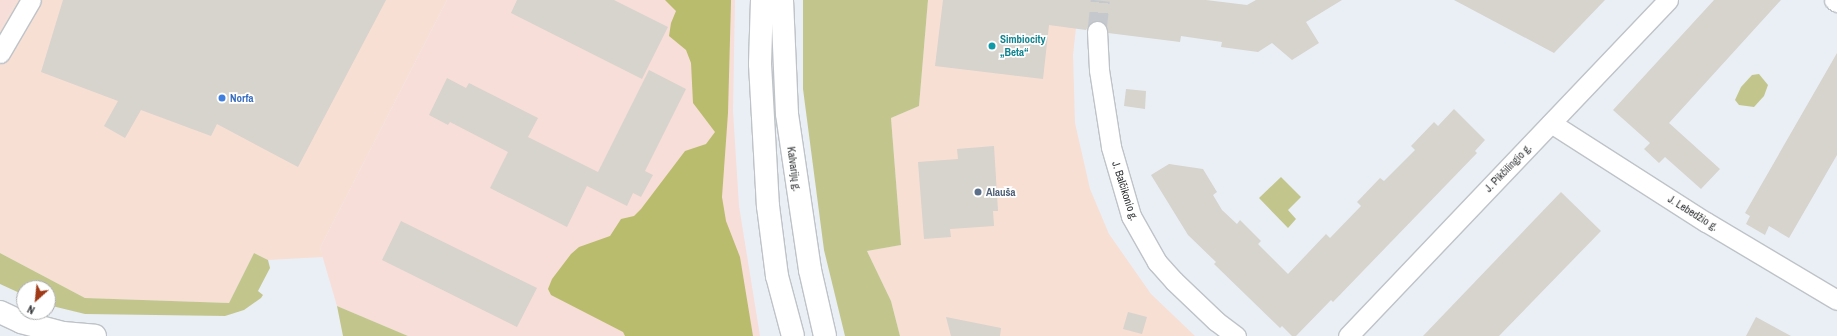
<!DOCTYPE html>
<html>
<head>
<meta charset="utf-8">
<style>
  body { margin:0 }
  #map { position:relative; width:1837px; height:336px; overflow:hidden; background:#eaeff5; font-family:"Archivo Narrow",sans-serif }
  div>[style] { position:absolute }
  .commercial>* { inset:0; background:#f7dfd4 }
  .industrial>* { inset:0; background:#f8ded8 }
  .green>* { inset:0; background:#c3c68c }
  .forest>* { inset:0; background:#b9bc6d }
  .building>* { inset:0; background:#d7d3cd }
  .minor-tunnel>* { height:19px; margin-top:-9.5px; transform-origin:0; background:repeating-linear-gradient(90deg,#c5c9ce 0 19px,transparent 0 29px) }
  .roads { filter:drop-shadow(1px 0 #bec3c8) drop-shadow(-1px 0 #bec3c8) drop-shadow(0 1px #bec3c8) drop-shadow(0 -1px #bec3c8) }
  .minor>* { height:19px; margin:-9.5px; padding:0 9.5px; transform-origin:9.5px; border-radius:9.5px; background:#fff }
  .secondary>* { height:22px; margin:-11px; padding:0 11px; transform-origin:11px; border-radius:11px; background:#fff }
  .primary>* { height:22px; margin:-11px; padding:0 11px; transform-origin:11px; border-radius:11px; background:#fff }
  .dots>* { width:11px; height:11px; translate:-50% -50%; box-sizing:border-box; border:2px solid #fff; border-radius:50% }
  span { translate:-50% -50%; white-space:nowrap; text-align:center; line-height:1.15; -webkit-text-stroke:3.5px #fff; paint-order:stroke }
  .culture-label { font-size:11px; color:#0d838f; font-weight:700 }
  .left { translate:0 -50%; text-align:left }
  .shop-label { font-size:11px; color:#366cbe; font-weight:700 }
  .street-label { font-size:11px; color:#303234 }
  .service-label { font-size:11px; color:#4e5e75; font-weight:700 }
  .north { position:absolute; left:16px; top:280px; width:40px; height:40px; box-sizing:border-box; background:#fff; border:1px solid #acadae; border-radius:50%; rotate:207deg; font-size:11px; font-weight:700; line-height:16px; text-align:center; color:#303234 }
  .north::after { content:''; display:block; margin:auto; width:14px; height:18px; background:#a03916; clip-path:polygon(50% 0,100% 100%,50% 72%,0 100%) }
</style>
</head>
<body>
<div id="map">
  <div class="commercial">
    <i style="clip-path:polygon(17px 0,447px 0,320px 248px,323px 257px,268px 260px,254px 253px,229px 303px,85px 298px,0 253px,0 30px)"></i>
    <i style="clip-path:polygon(928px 0,1079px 0,1073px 55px,1075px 123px,1090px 189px,1109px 234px,1151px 294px,1195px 336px,900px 336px,891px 301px,867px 251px,901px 245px,891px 118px,919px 106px)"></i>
  </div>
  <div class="industrial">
    <i style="clip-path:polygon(0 0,17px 0,0 30px)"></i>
    <i style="clip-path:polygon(447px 0,735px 0,733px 111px,739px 206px,760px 336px,408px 336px,337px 306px,320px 248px)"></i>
  </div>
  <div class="green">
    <i style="clip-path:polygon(803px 0,928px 0,919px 106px,891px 118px,901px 245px,867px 251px,891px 301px,900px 336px,845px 336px,824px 250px,803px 89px)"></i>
    <i style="clip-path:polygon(1759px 74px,1768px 85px,1764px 96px,1754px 107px,1739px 105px,1735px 100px,1741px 87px,1752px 75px)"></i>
    <i style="clip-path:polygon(1281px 177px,1301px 197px,1288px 210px,1296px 219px,1288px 228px,1259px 198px)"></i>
    <i style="clip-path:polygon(0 253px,85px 298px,229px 303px,254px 253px,268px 260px,270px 268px,258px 291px,263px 295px,261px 298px,244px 310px,225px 316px,85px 314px,48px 305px,48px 288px,24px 288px,24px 295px,0 284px)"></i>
    <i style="clip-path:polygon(337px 306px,408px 336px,343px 336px)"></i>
  </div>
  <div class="forest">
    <i style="clip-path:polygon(665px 0,731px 0,731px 2px,728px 113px,722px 197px,726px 221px,740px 257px,753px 336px,625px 336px,623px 332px,551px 295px,548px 289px,552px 279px,571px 254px,579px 247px,610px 236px,621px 219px,634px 216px,641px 209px,685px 151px,706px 144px,715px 132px,693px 103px,691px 63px,686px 50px,669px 36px,671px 23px,676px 11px)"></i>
  </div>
  <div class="building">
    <i style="clip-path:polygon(63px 0,386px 0,298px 167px,217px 124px,211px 136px,141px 110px,125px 138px,104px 126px,118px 101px,41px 72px)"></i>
    <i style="clip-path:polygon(517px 0,614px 0,668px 27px,642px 79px,511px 13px)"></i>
    <i style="clip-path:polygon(943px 0,1206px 0,1247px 5px,1256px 0,1342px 0,1306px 22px,1319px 43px,1292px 60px,1272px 43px,1258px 52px,1221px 47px,1222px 42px,1181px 36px,1180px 42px,1108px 33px,1106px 25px,1097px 20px,1091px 22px,1086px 30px,1049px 25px,1043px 79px,935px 66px)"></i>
    <i style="clip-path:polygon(1454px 0,1605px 0,1554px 53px)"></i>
    <i style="clip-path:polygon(1714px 0,1781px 0,1669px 123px,1720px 169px,1701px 189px,1665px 157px,1659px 163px,1644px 149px,1650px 143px,1613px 110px)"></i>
    <i style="clip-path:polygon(1837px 53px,1837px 155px,1789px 238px,1769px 226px,1765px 235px,1746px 224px,1750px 216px,1745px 213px)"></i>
    <i style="clip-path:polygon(649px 70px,686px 89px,645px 171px,653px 175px,641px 197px,633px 193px,627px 206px,587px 186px,567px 227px,490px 188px,508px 152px,450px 122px,448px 125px,429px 115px,447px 78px,466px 88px,469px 83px,538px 118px,528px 137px,598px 172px)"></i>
    <i style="clip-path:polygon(1126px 89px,1146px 91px,1145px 109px,1124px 106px)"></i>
    <i style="clip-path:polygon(1454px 109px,1485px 140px,1475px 151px,1477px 153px,1333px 302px,1331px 300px,1296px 336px,1292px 336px,1282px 326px,1280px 328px,1214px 264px,1216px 262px,1188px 235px,1151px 175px,1169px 164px,1203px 169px,1217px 192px,1213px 195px,1222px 210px,1237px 224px,1240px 220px,1261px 241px,1258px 244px,1288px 274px,1326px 234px,1330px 238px,1361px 206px,1357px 202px,1380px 178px,1384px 181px,1415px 150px,1411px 146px,1434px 122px,1438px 126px)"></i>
    <i style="clip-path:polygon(994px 146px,998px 211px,993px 211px,994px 226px,950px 229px,951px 237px,924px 239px,918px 162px,958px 159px,957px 149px)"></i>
    <i style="clip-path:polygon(1561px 192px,1601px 231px,1499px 336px,1423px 336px)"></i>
    <i style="clip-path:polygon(401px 221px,537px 288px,517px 327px,382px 260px)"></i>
    <i style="clip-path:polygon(1128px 312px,1147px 317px,1142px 334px,1123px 329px)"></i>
    <i style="clip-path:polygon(946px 317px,1001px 328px,1000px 336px,951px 336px)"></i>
    <i style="clip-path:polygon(1756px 317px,1791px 336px,1746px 336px)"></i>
  </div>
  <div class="minor-tunnel">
    <i style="left:1097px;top:31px;width:31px;rotate:-84deg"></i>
  </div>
  <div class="roads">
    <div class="minor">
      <i style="left:1834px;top:0;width:4px;rotate:34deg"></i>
      <i style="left:1097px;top:31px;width:39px;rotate:87deg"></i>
      <i style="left:1099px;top:70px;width:78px;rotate:81.1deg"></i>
      <i style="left:1111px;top:147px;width:72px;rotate:73.8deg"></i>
      <i style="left:1131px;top:216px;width:53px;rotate:60.5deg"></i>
      <i style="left:1157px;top:262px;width:25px;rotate:48deg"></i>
      <i style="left:1174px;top:281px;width:58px;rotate:43.6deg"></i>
      <i style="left:1216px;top:321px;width:25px;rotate:37deg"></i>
      <i style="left:0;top:53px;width:61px;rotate:-59.7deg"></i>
      <i style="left:1551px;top:123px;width:184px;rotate:32.6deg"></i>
      <i style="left:1706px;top:222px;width:152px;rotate:30.8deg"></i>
      <i style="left:1348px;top:336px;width:464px;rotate:-46.4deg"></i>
    </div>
    <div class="secondary">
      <i style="left:0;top:312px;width:23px;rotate:25deg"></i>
      <i style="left:21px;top:322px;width:43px;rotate:14.7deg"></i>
      <i style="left:63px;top:333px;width:32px;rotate:5deg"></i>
    </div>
    <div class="primary">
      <i style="left:762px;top:0;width:64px;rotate:91.8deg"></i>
      <i style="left:760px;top:64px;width:142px;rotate:86.8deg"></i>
      <i style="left:768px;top:206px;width:71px;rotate:82.7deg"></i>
      <i style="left:777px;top:276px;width:62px;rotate:75.1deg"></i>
      <i style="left:782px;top:0;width:114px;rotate:87.5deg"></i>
      <i style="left:787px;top:114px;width:158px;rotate:81.6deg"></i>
      <i style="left:810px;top:270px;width:68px;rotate:77.2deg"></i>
    </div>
  </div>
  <div class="dots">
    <i style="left:992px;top:46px;background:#0f9aa8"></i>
    <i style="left:222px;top:98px;background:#3f7fe0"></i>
    <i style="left:978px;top:192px;background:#5c6f8a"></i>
  </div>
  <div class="culture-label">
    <span class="left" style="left:1000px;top:46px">Simbiocity<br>„Beta“</span>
  </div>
  <div class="shop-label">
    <span class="left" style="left:230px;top:98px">Norfa</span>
  </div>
  <div class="street-label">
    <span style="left:1508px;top:168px;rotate:-46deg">J. Pikčilingio g.</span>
    <span style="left:794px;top:169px;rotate:82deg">Kalvarijų g.</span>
    <span style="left:1125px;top:191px;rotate:72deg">J. Balčikonio g.</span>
    <span style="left:1693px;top:213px;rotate:32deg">J. Lebedžio g.</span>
  </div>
  <div class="service-label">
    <span class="left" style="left:986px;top:192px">Alauša</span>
  </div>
  <div class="north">N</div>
</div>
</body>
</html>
